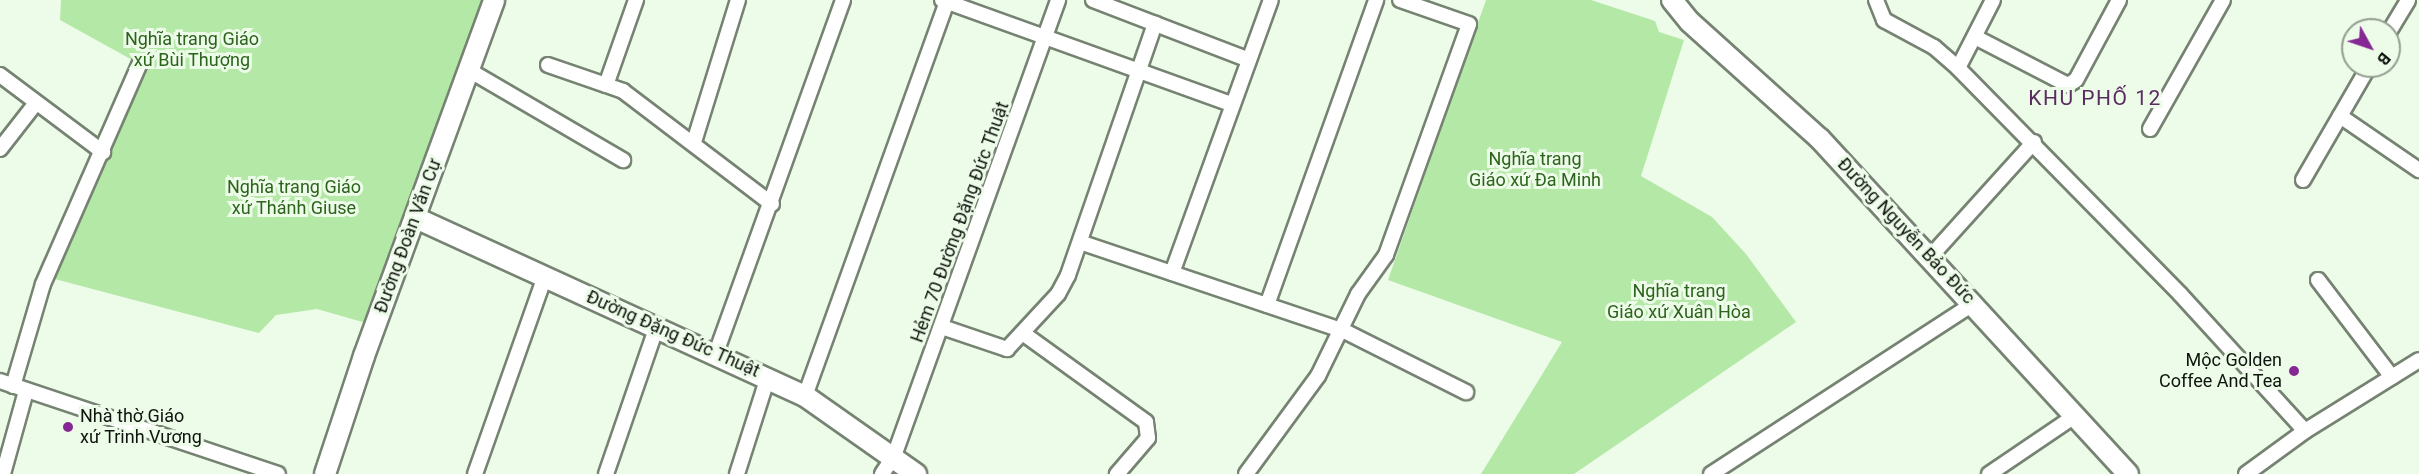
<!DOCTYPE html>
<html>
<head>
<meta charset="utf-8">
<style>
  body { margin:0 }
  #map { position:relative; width:2419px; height:474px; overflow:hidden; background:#edfbe9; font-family:Roboto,sans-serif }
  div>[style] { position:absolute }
  .green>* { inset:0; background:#b4e8a6 }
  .roads { filter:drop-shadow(2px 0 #768372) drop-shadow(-2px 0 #768372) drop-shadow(0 2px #768372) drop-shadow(0 -2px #768372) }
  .street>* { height:14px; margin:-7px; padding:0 7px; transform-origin:7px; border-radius:7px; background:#fff }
  .secondary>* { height:20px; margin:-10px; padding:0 10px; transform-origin:10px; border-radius:10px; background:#fff }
  .dots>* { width:16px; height:16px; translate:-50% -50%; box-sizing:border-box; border:3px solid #edfbe9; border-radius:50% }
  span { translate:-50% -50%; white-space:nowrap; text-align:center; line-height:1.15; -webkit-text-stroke:6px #edfbe9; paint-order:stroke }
  .park-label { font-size:18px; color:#2d641c }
  .street-label { font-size:18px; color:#0e130d }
  .poi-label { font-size:18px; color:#0e130d }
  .right { translate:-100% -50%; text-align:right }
  .left { translate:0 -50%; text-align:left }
  .quarter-label { font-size:21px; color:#582c5f; letter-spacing:1.5px }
  .north { position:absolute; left:2341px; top:18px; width:60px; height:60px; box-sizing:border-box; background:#edfbe9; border:2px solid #949e91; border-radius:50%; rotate:130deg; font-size:16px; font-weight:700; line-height:24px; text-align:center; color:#0e130d }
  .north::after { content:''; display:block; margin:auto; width:21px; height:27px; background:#852894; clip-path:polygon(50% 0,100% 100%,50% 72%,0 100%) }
</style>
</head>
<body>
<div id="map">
  <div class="green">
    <i style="clip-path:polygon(61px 0,484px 0,366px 323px,317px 309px,276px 315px,259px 333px,51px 278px,145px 67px,60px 20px)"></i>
    <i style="clip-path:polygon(1486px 0,1591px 0,1655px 21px,1659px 32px,1684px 40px,1641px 176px,1712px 217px,1746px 254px,1796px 322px,1574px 474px,1481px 474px,1562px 342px,1388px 280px)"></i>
  </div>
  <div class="roads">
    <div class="street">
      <i style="left:636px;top:0;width:90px;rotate:109.4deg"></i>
      <i style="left:606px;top:85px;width:18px;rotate:19deg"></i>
      <i style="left:623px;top:91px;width:187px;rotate:37.2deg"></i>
      <i style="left:942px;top:0;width:309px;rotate:19.8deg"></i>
      <i style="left:1093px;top:0;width:167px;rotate:21deg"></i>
      <i style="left:1876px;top:0;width:22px;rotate:68deg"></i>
      <i style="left:1884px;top:20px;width:57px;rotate:28.4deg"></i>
      <i style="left:1934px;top:47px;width:32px;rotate:41deg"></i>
      <i style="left:1993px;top:0;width:76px;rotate:117.2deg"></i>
      <i style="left:1958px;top:68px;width:317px;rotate:45.5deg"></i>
      <i style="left:2180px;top:294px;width:185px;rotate:47.6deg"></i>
      <i style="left:2389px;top:32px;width:37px;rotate:-59deg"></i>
      <i style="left:1975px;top:37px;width:105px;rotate:27.3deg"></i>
      <i style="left:2068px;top:85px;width:9px;rotate:-32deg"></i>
      <i style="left:2076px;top:80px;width:91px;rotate:-61.7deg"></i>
      <i style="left:548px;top:65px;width:61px;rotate:19deg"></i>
      <i style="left:467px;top:69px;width:181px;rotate:30.3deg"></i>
      <i style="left:0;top:75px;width:129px;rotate:36.8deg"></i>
      <i style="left:2340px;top:116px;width:96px;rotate:34.4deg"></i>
      <i style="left:2150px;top:129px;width:148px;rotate:-60.5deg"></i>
      <i style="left:694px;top:142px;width:149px;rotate:-72.8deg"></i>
      <i style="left:0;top:149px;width:58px;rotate:-52deg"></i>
      <i style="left:2303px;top:180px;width:132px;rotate:-59.9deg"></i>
      <i style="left:1080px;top:242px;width:276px;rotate:18.6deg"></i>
      <i style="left:1342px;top:330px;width:139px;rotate:26.6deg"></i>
      <i style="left:1930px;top:257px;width:155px;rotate:-47.9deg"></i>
      <i style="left:1172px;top:273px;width:290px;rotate:-70.1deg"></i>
      <i style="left:2318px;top:280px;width:122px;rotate:52.7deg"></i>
      <i style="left:1267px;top:305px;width:324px;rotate:-70.3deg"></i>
      <i style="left:942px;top:327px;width:69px;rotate:18.7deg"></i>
      <i style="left:1007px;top:349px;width:75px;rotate:-47.2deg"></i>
      <i style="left:1058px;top:294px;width:21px;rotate:-62deg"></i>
      <i style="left:1068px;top:275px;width:266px;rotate:-70.9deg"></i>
      <i style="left:1024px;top:334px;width:150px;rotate:35.8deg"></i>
      <i style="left:1146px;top:422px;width:16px;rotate:83deg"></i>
      <i style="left:1148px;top:438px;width:48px;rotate:130.7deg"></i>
      <i style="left:716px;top:353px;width:375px;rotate:-70.2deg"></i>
      <i style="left:0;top:381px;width:293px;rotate:18.5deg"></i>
      <i style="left:13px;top:386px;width:106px;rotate:-73.6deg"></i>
      <i style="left:43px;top:284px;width:241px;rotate:-66.3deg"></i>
      <i style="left:805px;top:396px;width:419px;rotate:-70.2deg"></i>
      <i style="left:3px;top:474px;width:86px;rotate:-74.5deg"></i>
      <i style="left:475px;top:474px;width:210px;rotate:-70.5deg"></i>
      <i style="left:606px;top:474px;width:157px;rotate:-71deg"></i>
      <i style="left:737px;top:474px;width:102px;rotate:-72.3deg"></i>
      <i style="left:882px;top:474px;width:22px;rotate:-56deg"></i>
      <i style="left:894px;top:456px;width:485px;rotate:-70.2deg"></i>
      <i style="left:1246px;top:474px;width:122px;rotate:-53.7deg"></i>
      <i style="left:1318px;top:376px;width:91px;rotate:-64deg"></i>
      <i style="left:1358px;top:294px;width:48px;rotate:-54.3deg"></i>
      <i style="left:1386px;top:255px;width:245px;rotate:-70.2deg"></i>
      <i style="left:1469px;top:24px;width:73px;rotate:-160.8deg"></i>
      <i style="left:1711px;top:474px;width:314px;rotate:-33deg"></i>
      <i style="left:1989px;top:474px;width:105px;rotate:-34.1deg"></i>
      <i style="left:2246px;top:474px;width:73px;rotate:-36.1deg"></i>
      <i style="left:2305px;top:431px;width:134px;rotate:-31.9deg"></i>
    </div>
    <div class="secondary">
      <i style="left:1672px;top:0;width:28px;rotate:51deg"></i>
      <i style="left:1690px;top:22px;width:175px;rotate:42deg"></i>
      <i style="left:1820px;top:139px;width:455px;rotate:47.4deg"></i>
      <i style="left:416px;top:218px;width:428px;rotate:24.6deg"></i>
      <i style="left:805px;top:396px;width:136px;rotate:35.1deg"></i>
      <i style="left:325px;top:474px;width:124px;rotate:-71.7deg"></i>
      <i style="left:364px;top:356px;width:379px;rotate:-69.9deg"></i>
    </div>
  </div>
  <div class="dots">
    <i style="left:2294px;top:371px;background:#852894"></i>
    <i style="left:68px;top:427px;background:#852894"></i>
  </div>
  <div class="park-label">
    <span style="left:192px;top:50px">Nghĩa trang Giáo<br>xứ Bùi Thượng</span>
    <span style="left:1535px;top:170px">Nghĩa trang<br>Giáo xứ Đa Minh</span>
    <span style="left:294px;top:198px">Nghĩa trang Giáo<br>xứ Thánh Giuse</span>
    <span style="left:1679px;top:302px">Nghĩa trang<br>Giáo xứ Xuân Hòa</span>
  </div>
  <div class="street-label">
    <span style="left:960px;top:222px;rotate:-70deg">Hẻm 70 Đường Đặng Đức Thuật</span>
    <span style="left:1906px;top:231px;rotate:47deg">Đường Nguyễn Bảo Đức</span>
    <span style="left:408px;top:236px;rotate:-70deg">Đường Đoàn Văn Cự</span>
    <span style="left:673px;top:334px;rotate:24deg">Đường Đặng Đức Thuật</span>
  </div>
  <div class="poi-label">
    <span class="right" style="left:2282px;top:371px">Mộc Golden<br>Coffee And Tea</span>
    <span class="left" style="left:80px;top:427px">Nhà thờ Giáo<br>xứ Trinh Vương</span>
  </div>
  <div class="quarter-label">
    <span style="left:2095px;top:98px">KHU PHỐ 12</span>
  </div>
  <div class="north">B</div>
</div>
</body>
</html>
